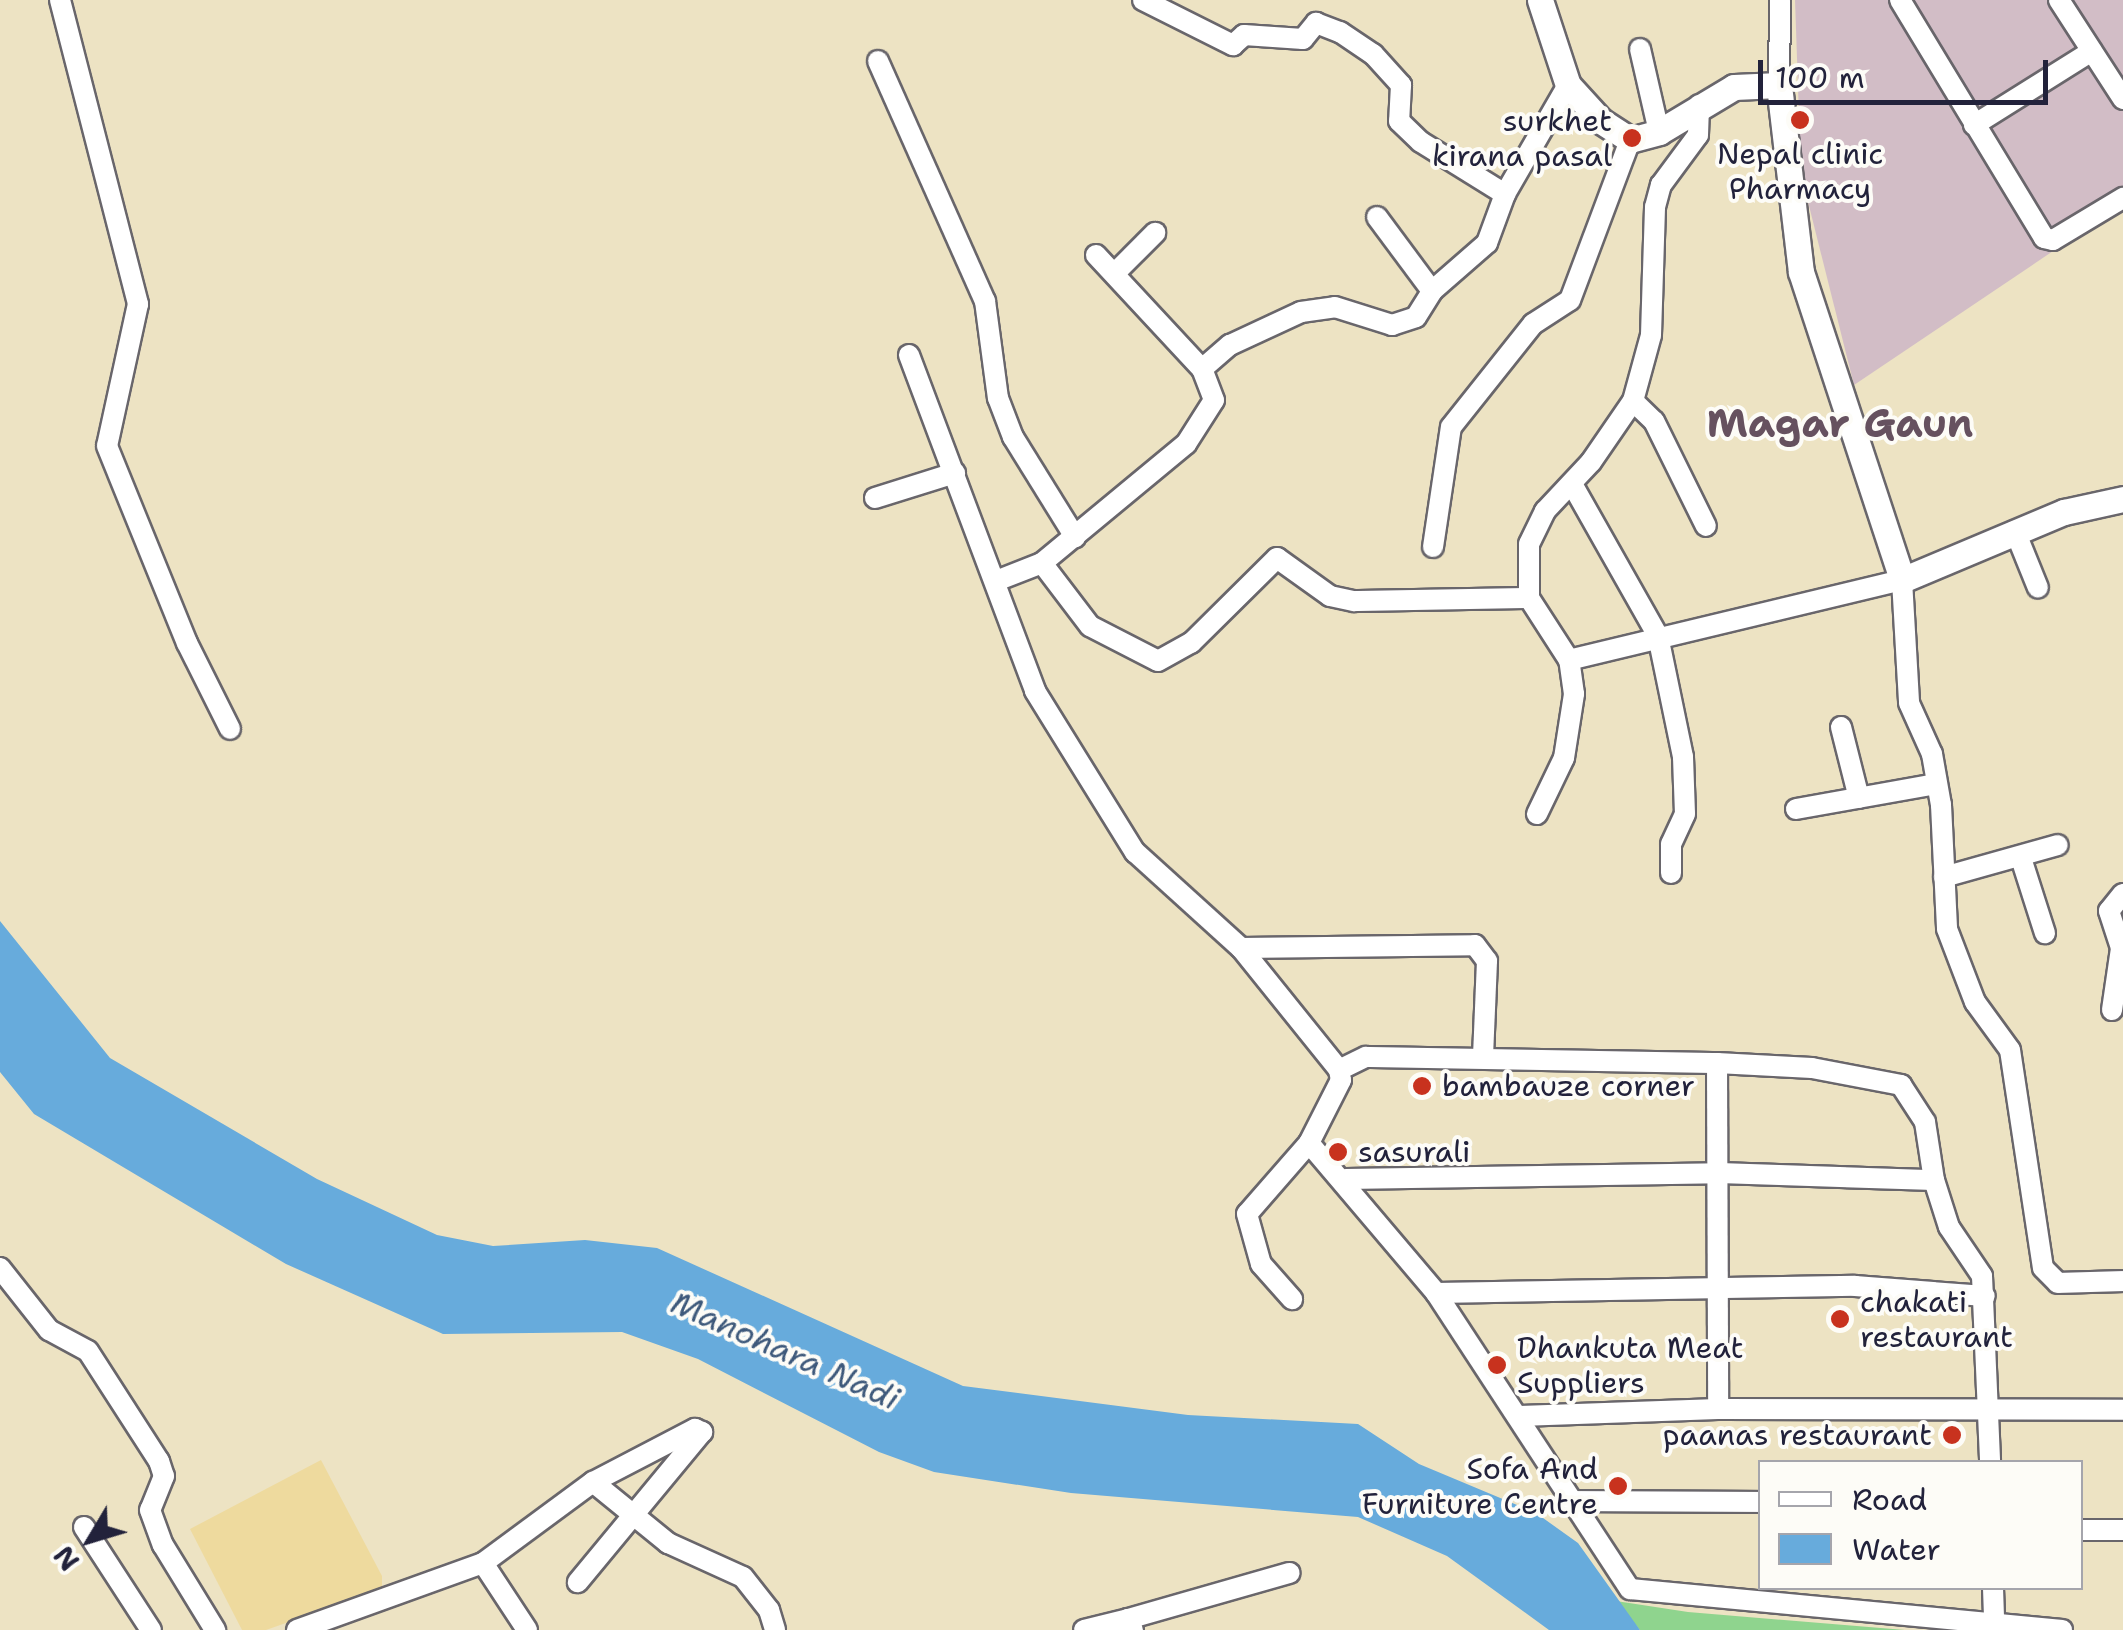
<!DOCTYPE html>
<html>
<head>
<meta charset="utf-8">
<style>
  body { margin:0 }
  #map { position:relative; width:2123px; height:1630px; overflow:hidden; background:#ede3c3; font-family:"Shantell Sans",sans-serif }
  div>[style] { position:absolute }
  .industrial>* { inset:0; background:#d2bdc6 }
  .green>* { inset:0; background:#8fd48e }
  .sand>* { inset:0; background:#eeda9e }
  .water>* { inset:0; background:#67abdc }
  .roads { filter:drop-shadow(2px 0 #69666b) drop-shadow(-2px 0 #69666b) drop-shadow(0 2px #69666b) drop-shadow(0 -2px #69666b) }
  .minor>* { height:20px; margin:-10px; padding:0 10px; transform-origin:10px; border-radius:10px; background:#fff }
  .major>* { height:25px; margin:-12.5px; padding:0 12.5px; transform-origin:12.5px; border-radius:12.5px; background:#fff }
  .dots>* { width:28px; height:28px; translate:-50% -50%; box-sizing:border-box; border:5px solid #fdfcf7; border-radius:50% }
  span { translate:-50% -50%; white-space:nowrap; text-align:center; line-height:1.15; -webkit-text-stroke:8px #fdfcf7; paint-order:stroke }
  .poi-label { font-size:30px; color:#22223b }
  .right { translate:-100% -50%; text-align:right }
  .left { translate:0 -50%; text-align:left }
  .water-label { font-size:32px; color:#3e597b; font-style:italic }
  .district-label { font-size:40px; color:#66515f; font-weight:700 }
  .legend { position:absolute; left:1758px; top:1460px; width:325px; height:130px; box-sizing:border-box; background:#fdfcf7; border:2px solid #a5a5ac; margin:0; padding:12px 18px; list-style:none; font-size:30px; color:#22223b }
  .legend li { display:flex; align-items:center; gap:20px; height:50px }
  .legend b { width:50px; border:2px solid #a5a5ac }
  .north { position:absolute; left:40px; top:1490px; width:100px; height:100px; -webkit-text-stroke:8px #fdfcf7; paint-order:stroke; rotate:232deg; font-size:28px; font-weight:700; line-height:40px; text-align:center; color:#22223b }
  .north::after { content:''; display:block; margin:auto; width:35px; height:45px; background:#22223b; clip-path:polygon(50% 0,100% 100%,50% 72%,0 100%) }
  .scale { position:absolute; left:1758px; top:60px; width:290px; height:45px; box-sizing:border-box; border:5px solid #22223b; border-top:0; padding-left:12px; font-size:30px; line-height:35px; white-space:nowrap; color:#22223b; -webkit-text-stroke:8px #fdfcf7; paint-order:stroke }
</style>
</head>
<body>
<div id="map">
  <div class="industrial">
    <i style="clip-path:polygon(1795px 0,2123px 0,2123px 204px,1854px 385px,1801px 174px)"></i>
  </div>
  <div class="green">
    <i style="clip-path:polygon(1616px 1601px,1688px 1612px,1905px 1630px,1640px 1630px)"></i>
  </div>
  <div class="sand">
    <i style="clip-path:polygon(321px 1460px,382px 1576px,382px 1589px,266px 1630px,242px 1630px,190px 1529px)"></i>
  </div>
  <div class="water">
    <i style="clip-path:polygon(0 921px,110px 1058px,317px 1179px,437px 1235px,493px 1246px,585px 1240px,657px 1248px,963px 1386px,1188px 1415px,1358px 1424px,1419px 1464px,1536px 1513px,1578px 1543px,1640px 1630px,1549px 1630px,1447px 1556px,1358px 1517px,1071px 1493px,934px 1472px,879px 1452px,698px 1359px,622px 1332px,443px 1334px,286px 1264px,34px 1114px,0 1072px)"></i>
  </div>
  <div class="roads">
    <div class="minor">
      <i style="left:60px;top:0;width:314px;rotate:75.6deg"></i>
      <i style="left:138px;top:304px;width:145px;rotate:102.3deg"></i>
      <i style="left:107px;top:446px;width:213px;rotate:67.9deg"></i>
      <i style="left:187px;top:643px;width:96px;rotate:63.4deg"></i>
      <i style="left:1143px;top:0;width:101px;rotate:26.6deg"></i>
      <i style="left:1233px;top:45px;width:15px;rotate:-42deg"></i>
      <i style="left:1244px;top:35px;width:59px;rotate:3.9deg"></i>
      <i style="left:1303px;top:39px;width:21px;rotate:-51deg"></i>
      <i style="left:1316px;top:23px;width:26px;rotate:21deg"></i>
      <i style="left:1340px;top:32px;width:40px;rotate:34deg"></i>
      <i style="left:1373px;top:54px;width:42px;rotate:47.9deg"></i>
      <i style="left:1401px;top:85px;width:36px;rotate:93deg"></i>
      <i style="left:1399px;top:121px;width:30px;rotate:44deg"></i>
      <i style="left:1421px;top:142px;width:99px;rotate:31.8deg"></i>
      <i style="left:1900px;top:0;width:278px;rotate:58.8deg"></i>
      <i style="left:2044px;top:238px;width:9px;rotate:13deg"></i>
      <i style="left:2053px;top:240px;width:82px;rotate:-31deg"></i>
      <i style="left:2059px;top:0;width:118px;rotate:57.1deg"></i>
      <i style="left:1640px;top:49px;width:85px;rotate:77.1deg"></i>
      <i style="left:878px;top:61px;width:263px;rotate:66deg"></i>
      <i style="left:985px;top:301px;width:98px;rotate:82.4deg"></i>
      <i style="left:998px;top:398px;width:42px;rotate:69deg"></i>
      <i style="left:1013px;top:437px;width:118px;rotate:58.2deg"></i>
      <i style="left:1779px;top:85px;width:85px;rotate:-89.3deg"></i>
      <i style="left:1974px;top:125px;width:139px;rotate:-32.1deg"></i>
      <i style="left:1377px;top:217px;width:92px;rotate:53.4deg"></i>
      <i style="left:1096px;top:255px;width:156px;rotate:47.1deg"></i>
      <i style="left:1115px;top:273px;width:57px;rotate:-45deg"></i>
      <i style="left:909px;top:355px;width:359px;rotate:69.4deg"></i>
      <i style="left:1035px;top:691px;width:190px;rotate:58.2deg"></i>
      <i style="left:1135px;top:852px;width:143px;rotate:42.2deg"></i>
      <i style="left:1241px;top:948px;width:156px;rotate:51.2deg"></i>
      <i style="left:1339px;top:1070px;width:10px;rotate:79deg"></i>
      <i style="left:1341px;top:1080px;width:71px;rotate:116.9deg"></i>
      <i style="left:1309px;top:1143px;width:94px;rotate:131.1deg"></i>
      <i style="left:1247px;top:1214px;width:52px;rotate:74.4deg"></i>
      <i style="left:1261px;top:1264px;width:47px;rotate:48.5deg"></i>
      <i style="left:1633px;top:401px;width:29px;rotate:44deg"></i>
      <i style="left:1654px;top:421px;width:117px;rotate:63.7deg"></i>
      <i style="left:1572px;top:484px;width:175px;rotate:60.5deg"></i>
      <i style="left:1658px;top:636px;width:124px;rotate:78.3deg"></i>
      <i style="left:1683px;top:757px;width:57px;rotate:88deg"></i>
      <i style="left:1685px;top:814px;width:33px;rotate:115deg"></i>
      <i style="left:1671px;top:844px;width:29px;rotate:90deg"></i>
      <i style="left:875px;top:498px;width:84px;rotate:-17.4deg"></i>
      <i style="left:2015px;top:531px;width:61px;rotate:68deg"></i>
      <i style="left:1433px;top:547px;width:121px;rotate:-81.5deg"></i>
      <i style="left:1451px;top:427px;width:132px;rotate:-51.5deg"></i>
      <i style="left:1533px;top:324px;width:44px;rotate:-33deg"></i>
      <i style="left:1570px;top:300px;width:171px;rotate:-69.4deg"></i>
      <i style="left:1042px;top:563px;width:79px;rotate:52.7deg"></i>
      <i style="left:1090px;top:626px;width:76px;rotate:27.2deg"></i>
      <i style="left:1158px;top:661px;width:38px;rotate:-29deg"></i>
      <i style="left:1191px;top:643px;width:121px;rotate:-44.7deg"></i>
      <i style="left:1277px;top:558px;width:65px;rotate:35.6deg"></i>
      <i style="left:1330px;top:596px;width:25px;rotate:12deg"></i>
      <i style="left:1354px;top:601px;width:175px;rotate:-1deg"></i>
      <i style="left:996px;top:581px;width:49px;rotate:-21.4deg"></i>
      <i style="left:1042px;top:563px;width:187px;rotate:-39.6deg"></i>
      <i style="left:1186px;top:444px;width:52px;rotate:-57.5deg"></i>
      <i style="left:1214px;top:400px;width:33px;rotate:-111deg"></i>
      <i style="left:1202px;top:369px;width:37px;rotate:-41deg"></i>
      <i style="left:1230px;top:345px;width:78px;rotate:-24.9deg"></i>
      <i style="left:1301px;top:312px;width:34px;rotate:-8deg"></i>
      <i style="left:1335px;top:307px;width:60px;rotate:17.5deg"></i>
      <i style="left:1392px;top:325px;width:25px;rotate:-18deg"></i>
      <i style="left:1416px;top:317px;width:31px;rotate:-58deg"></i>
      <i style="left:1432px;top:291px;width:73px;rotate:-41.1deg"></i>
      <i style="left:1487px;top:243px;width:52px;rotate:-69.8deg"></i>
      <i style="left:1505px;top:194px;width:126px;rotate:-60deg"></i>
      <i style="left:1569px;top:660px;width:342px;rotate:-13.5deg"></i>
      <i style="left:1902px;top:580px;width:123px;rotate:86.7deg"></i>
      <i style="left:1909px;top:703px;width:56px;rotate:65.7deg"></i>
      <i style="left:1932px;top:754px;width:52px;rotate:80deg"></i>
      <i style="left:1941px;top:805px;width:124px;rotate:87.2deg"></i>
      <i style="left:1947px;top:929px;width:78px;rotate:69deg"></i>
      <i style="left:1975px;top:1002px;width:59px;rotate:53.9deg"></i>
      <i style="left:2010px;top:1050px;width:220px;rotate:81.4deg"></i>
      <i style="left:2043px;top:1268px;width:21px;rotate:45deg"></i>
      <i style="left:2058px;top:1283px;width:65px;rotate:-1.8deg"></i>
      <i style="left:1841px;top:727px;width:73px;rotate:75.8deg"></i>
      <i style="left:1796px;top:809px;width:143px;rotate:-10.1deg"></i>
      <i style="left:1537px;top:814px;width:62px;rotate:-64.3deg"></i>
      <i style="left:1564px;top:758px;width:65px;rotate:-81.1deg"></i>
      <i style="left:1574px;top:694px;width:34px;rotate:-98deg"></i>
      <i style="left:1569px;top:660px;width:74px;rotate:-122.8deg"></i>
      <i style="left:1529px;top:598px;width:54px;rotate:-90deg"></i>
      <i style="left:1529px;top:544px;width:37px;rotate:-64deg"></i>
      <i style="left:1545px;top:511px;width:67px;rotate:-46.8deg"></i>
      <i style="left:1591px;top:462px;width:74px;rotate:-55.5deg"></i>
      <i style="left:1633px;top:401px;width:68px;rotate:-74.7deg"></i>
      <i style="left:1651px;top:335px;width:128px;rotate:-88.2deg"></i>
      <i style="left:1655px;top:207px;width:23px;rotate:-75deg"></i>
      <i style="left:1661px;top:185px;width:62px;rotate:-53.5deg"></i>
      <i style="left:1698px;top:135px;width:30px;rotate:-88deg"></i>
      <i style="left:2021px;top:858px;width:79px;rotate:72.3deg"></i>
      <i style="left:1944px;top:877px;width:118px;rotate:-15.7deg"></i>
      <i style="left:1241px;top:948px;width:234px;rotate:-0.7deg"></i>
      <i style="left:1475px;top:945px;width:20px;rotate:53deg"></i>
      <i style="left:1487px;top:961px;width:96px;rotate:92.4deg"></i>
      <i style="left:2112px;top:1010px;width:63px;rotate:-81.7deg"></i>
      <i style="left:2121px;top:948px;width:39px;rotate:-108deg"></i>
      <i style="left:2109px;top:911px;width:22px;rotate:-51deg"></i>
      <i style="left:1717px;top:1063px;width:95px;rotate:3deg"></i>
      <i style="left:1812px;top:1068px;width:91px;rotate:10.8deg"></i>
      <i style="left:1901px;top:1085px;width:44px;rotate:57deg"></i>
      <i style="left:1925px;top:1122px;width:59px;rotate:81.2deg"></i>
      <i style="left:1339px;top:1070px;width:30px;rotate:-26deg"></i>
      <i style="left:1366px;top:1057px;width:351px;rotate:1deg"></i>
      <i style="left:1717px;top:1063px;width:346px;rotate:89.8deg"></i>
      <i style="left:1309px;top:1143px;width:197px;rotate:49.7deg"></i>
      <i style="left:1436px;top:1293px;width:354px;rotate:56.8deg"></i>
      <i style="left:1630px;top:1589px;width:434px;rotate:5.4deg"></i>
      <i style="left:1346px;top:1179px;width:373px;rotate:-0.9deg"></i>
      <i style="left:1719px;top:1173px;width:215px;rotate:1.9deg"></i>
      <i style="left:1934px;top:1180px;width:49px;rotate:72.3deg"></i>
      <i style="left:1949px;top:1227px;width:59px;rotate:56deg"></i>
      <i style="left:1982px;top:1276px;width:186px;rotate:87.5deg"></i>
      <i style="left:0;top:1268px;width:79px;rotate:51.7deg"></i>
      <i style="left:49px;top:1330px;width:44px;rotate:28.3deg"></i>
      <i style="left:88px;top:1351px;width:131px;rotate:57.2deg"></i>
      <i style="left:159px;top:1461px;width:16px;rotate:72deg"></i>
      <i style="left:164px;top:1476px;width:37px;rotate:112deg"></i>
      <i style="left:150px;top:1510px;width:37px;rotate:70deg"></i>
      <i style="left:163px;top:1545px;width:100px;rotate:58.5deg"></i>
      <i style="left:1436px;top:1293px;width:419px;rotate:-1deg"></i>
      <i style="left:1855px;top:1286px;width:130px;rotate:4.4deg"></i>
      <i style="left:1520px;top:1416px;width:198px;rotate:-2deg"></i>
      <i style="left:1718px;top:1409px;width:405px;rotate:0.1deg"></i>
      <i style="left:593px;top:1482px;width:97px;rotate:39.1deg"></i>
      <i style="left:668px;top:1543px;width:82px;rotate:24.4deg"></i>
      <i style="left:743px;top:1577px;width:42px;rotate:51.8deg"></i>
      <i style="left:769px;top:1610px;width:21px;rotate:73deg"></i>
      <i style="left:1572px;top:1501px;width:188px;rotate:0.3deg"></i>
      <i style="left:84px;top:1527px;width:123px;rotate:57deg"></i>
      <i style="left:2080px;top:1530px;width:43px"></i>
      <i style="left:483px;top:1563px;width:80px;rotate:56.7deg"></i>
      <i style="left:1993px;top:1588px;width:37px;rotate:88deg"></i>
      <i style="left:1128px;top:1619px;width:168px;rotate:-15.9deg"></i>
      <i style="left:297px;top:1630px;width:198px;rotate:-19.8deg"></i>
      <i style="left:483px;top:1563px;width:137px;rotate:-36.4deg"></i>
      <i style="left:593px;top:1482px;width:115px;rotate:-27.5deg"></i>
      <i style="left:695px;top:1429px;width:8px;rotate:23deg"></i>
      <i style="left:702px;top:1432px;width:195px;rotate:129.6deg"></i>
      <i style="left:1084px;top:1630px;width:45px;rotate:-14deg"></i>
      <i style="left:1128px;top:1619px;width:12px;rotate:66deg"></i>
    </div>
    <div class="major">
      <i style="left:1540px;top:0;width:89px;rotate:71.8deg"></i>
      <i style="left:1568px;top:85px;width:49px;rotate:47.5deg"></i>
      <i style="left:1601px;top:121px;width:35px;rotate:33deg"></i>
      <i style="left:1630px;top:140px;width:30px;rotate:-15deg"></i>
      <i style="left:1659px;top:132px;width:87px;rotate:-31deg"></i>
      <i style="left:1734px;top:87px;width:45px;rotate:-2.5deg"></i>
      <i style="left:1779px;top:85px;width:188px;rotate:83.3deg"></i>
      <i style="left:1801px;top:272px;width:324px;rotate:71.8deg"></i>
      <i style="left:1902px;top:580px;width:176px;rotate:-22.8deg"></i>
      <i style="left:2064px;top:512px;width:60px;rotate:-12.4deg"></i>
    </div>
  </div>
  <div class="dots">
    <i style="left:1800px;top:120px;background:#c8321e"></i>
    <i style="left:1632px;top:138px;background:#c8321e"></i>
    <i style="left:1422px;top:1086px;background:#c8321e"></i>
    <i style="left:1338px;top:1152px;background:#c8321e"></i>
    <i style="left:1840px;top:1319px;background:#c8321e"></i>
    <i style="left:1497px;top:1365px;background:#c8321e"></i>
    <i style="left:1952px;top:1435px;background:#c8321e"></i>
    <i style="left:1618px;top:1486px;background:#c8321e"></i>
  </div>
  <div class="poi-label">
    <span class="right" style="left:1612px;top:138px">surkhet<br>kirana pasal</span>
    <span style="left:1800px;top:171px">Nepal clinic<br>Pharmacy</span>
    <span class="left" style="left:1442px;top:1086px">bambauze corner</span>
    <span class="left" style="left:1358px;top:1152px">sasurali</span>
    <span class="left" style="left:1860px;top:1319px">chakati<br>restaurant</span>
    <span class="left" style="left:1517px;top:1365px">Dhankuta Meat<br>Suppliers</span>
    <span class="right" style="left:1932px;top:1435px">paanas restaurant</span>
    <span class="right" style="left:1598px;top:1486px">Sofa And<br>Furniture Centre</span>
  </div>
  <div class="water-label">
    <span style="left:785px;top:1351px;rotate:24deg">Manohara Nadi</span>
  </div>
  <div class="district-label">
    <span style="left:1840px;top:423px">Magar Gaun</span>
  </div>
  <ul class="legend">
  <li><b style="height:12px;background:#fff"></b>Road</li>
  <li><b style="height:28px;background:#67abdc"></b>Water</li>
  </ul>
  <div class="north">N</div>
  <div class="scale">100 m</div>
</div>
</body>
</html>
